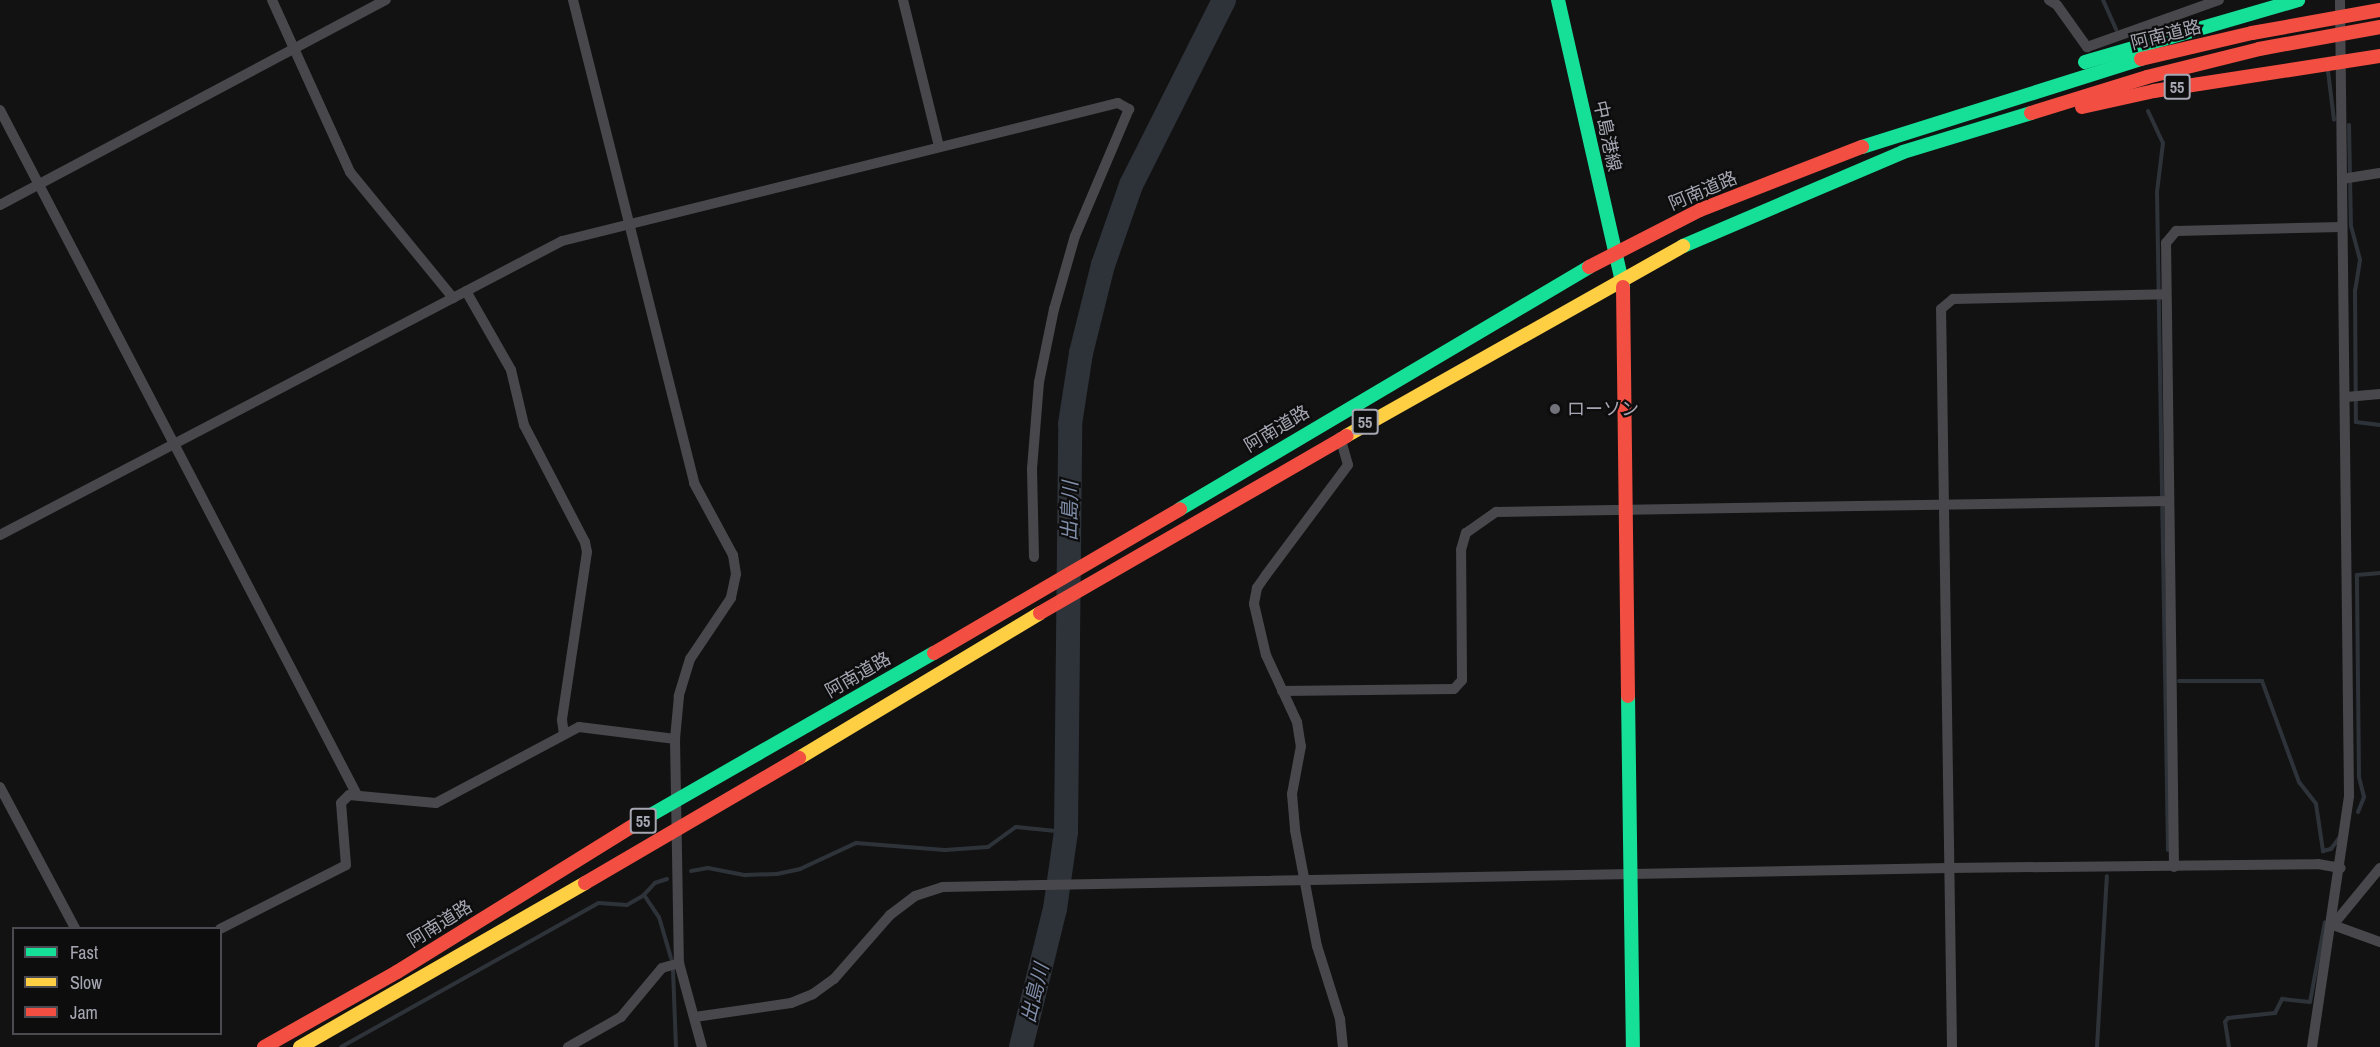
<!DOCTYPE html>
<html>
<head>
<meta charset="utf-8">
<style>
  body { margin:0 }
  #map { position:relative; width:2380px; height:1047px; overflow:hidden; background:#121213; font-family:"Archivo Narrow","Noto Sans JP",sans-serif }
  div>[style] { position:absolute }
  .stream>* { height:4px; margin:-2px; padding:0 2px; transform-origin:2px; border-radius:2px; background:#2e333a }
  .river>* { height:24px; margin:-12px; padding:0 12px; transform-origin:12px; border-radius:12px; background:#2e333a }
  .street>* { height:10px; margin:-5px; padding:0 5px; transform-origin:5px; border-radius:5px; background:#48484c }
  .fast>* { height:14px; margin:-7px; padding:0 7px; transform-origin:7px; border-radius:7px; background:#16e098 }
  .slow>* { height:14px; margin:-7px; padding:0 7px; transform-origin:7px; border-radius:7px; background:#ffcf43 }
  .jam>* { height:14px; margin:-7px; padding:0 7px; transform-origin:7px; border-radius:7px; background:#f24e42 }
  .jam-bridge>* { height:14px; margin:-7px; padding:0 7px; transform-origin:7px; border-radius:7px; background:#f24e42 }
  .dots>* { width:16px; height:16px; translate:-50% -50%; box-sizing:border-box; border:3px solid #0d0d0e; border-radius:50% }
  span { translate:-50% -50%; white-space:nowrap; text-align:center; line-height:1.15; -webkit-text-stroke:4.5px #0d0d0e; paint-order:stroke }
  .shield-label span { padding:2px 4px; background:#0d0d0e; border:2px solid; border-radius:4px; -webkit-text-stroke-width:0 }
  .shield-label { font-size:16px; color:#a5a6b2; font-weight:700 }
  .street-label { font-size:18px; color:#a5a6b2 }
  .poi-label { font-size:18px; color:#a5a6b2 }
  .left { translate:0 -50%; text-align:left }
  .water-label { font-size:20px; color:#808ea9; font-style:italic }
  .legend { position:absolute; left:12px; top:927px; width:210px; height:108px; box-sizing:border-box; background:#0d0d0e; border:2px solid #4a4a50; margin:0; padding:8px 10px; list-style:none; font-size:18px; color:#a5a6b2 }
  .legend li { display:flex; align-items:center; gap:12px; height:30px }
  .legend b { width:30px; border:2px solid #4a4a50 }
</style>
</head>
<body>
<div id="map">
  <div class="stream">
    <i style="left:2103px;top:0;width:32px;rotate:66deg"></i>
    <i style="left:2328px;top:71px;width:49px;rotate:83deg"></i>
    <i style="left:2148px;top:111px;width:35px;rotate:65deg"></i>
    <i style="left:2163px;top:143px;width:49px;rotate:97deg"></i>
    <i style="left:2157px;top:192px;width:658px;rotate:89.04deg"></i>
    <i style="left:2349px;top:125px;width:101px;rotate:88.9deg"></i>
    <i style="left:2351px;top:226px;width:35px;rotate:75deg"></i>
    <i style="left:2360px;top:260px;width:30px;rotate:99deg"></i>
    <i style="left:2355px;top:290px;width:132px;rotate:89.6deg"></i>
    <i style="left:2356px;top:422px;width:24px;rotate:7deg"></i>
    <i style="left:2179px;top:681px;width:83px"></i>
    <i style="left:2262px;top:681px;width:108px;rotate:69.9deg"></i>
    <i style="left:2299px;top:782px;width:28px;rotate:52deg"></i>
    <i style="left:2316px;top:804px;width:48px;rotate:81.5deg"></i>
    <i style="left:2323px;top:851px;width:8px;rotate:-14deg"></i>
    <i style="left:2331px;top:849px;width:14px;rotate:-54deg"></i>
    <i style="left:2358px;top:812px;width:16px;rotate:-68deg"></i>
    <i style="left:2364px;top:797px;width:21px;rotate:-104deg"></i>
    <i style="left:2359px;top:777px;width:202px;rotate:-90.6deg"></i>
    <i style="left:2357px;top:575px;width:23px;rotate:-5deg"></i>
    <i style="left:691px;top:871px;width:17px;rotate:-10deg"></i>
    <i style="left:708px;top:868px;width:38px;rotate:11deg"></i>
    <i style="left:745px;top:875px;width:32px;rotate:-2deg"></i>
    <i style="left:777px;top:874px;width:24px;rotate:-12deg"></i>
    <i style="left:800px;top:869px;width:62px;rotate:-24.9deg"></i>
    <i style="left:856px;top:843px;width:89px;rotate:4.5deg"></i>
    <i style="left:945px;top:850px;width:43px;rotate:-4deg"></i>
    <i style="left:988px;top:847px;width:34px;rotate:-36deg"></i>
    <i style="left:1016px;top:827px;width:50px;rotate:5.7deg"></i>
    <i style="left:667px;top:879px;width:13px;rotate:162deg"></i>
    <i style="left:655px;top:883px;width:16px;rotate:133deg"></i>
    <i style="left:644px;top:895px;width:27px;rotate:56deg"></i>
    <i style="left:659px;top:917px;width:43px;rotate:73.7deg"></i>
    <i style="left:673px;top:970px;width:77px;rotate:87.8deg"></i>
    <i style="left:341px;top:1047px;width:295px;rotate:-29.2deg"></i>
    <i style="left:599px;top:903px;width:28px;rotate:4deg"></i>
    <i style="left:627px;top:905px;width:20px;rotate:-30deg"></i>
    <i style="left:2097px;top:1047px;width:171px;rotate:-86.7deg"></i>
    <i style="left:2229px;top:1047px;width:25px;rotate:-99deg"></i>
    <i style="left:2225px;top:1022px;width:5px;rotate:-53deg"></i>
    <i style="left:2228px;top:1018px;width:47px;rotate:-6.1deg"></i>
    <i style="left:2275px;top:1013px;width:16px;rotate:-63deg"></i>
    <i style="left:2282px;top:999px;width:28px;rotate:6deg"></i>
    <i style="left:2310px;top:1002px;width:81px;rotate:-79.4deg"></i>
  </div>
  <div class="river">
    <i style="left:1021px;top:1047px;width:142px;rotate:-76.2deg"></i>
    <i style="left:1055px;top:909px;width:78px;rotate:-81.9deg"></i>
    <i style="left:1066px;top:832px;width:408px;rotate:-89.4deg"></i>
    <i style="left:1070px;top:424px;width:72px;rotate:-81.2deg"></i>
    <i style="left:1081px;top:353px;width:91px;rotate:-76deg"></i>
    <i style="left:1103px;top:265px;width:85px;rotate:-70.7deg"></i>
    <i style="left:1131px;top:185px;width:207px;rotate:-63.3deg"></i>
  </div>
  <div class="street">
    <i style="left:272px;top:0;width:189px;rotate:65.6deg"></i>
    <i style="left:350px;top:172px;width:163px;rotate:50.7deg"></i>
    <i style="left:573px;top:0;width:498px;rotate:75.9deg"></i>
    <i style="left:694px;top:483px;width:82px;rotate:61.6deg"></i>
    <i style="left:733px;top:555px;width:19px;rotate:81deg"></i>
    <i style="left:736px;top:574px;width:25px;rotate:102deg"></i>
    <i style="left:731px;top:598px;width:73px;rotate:123.9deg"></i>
    <i style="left:690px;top:659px;width:39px;rotate:107deg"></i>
    <i style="left:679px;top:696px;width:43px;rotate:95.3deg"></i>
    <i style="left:675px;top:739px;width:224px;rotate:89deg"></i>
    <i style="left:679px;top:963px;width:87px;rotate:74.7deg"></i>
    <i style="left:903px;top:0;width:151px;rotate:76.2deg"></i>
    <i style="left:2049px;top:0;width:9px;rotate:32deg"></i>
    <i style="left:2057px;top:5px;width:52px;rotate:54.5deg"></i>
    <i style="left:2087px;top:47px;width:140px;rotate:-19.6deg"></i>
    <i style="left:0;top:110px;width:772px;rotate:62.47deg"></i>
    <i style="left:2342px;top:179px;width:38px;rotate:-9deg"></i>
    <i style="left:0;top:205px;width:437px;rotate:-28deg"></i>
    <i style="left:466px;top:291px;width:91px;rotate:60.3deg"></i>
    <i style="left:511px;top:370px;width:57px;rotate:76.7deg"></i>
    <i style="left:524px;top:425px;width:132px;rotate:62.5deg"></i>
    <i style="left:585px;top:542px;width:10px;rotate:79deg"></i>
    <i style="left:587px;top:552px;width:170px;rotate:98.5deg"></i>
    <i style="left:562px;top:720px;width:14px;rotate:82deg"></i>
    <i style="left:2346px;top:397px;width:34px;rotate:-5deg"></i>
    <i style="left:1340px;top:437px;width:29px;rotate:74deg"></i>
    <i style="left:1348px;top:465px;width:137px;rotate:126.7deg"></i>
    <i style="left:1266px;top:575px;width:16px;rotate:125deg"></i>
    <i style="left:1257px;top:588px;width:16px;rotate:101deg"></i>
    <i style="left:1254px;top:604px;width:52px;rotate:76.8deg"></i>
    <i style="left:1266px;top:655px;width:74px;rotate:65.2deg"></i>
    <i style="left:1297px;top:722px;width:24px;rotate:81deg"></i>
    <i style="left:1301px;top:746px;width:49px;rotate:100.6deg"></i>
    <i style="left:1292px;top:794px;width:36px;rotate:85deg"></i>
    <i style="left:1295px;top:830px;width:118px;rotate:79.3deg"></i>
    <i style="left:1317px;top:946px;width:77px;rotate:72.5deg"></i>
    <i style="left:1340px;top:1019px;width:28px;rotate:84deg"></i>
    <i style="left:0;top:535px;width:634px;rotate:-27.62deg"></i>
    <i style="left:562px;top:241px;width:573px;rotate:-13.94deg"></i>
    <i style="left:1118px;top:103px;width:13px;rotate:29deg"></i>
    <i style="left:1129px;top:109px;width:138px;rotate:113deg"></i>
    <i style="left:1075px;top:236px;width:76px;rotate:106deg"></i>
    <i style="left:1054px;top:309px;width:75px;rotate:101.6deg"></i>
    <i style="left:1039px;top:382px;width:87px;rotate:94.6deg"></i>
    <i style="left:1032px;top:469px;width:88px;rotate:88.7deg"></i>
    <i style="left:1282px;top:691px;width:172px;rotate:-0.7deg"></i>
    <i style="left:1454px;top:689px;width:12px;rotate:-48deg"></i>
    <i style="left:1462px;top:680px;width:130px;rotate:-90.4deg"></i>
    <i style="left:1461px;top:550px;width:18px;rotate:-74deg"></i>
    <i style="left:1466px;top:533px;width:37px;rotate:-35deg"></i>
    <i style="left:1496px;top:512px;width:673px;rotate:-0.94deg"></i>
    <i style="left:0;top:787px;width:160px;rotate:62deg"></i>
    <i style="left:2174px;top:867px;width:624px;rotate:-90.73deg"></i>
    <i style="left:2166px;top:243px;width:16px;rotate:-50deg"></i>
    <i style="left:2176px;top:231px;width:166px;rotate:-1.4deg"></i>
    <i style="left:2380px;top:868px;width:74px;rotate:129.5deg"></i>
    <i style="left:2333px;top:925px;width:50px;rotate:19.9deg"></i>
    <i style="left:220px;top:929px;width:141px;rotate:-26.9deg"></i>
    <i style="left:346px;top:865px;width:62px;rotate:-94.6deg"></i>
    <i style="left:341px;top:803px;width:11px;rotate:-45deg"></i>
    <i style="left:349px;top:795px;width:87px;rotate:5.3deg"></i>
    <i style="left:436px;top:803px;width:162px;rotate:-28deg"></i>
    <i style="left:579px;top:727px;width:97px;rotate:7.1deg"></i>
    <i style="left:695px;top:1017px;width:97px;rotate:-8.3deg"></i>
    <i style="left:791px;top:1003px;width:24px;rotate:-22deg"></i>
    <i style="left:813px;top:994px;width:26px;rotate:-36deg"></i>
    <i style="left:834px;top:979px;width:85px;rotate:-48.8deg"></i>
    <i style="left:890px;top:915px;width:31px;rotate:-37deg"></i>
    <i style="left:915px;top:896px;width:29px;rotate:-18deg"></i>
    <i style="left:943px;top:887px;width:1006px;rotate:-1.08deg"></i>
    <i style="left:1949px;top:868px;width:369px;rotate:-0.6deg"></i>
    <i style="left:2318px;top:864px;width:23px;rotate:10deg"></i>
    <i style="left:568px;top:1047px;width:61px;rotate:-29.5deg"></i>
    <i style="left:621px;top:1017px;width:64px;rotate:-50.1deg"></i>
    <i style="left:662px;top:968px;width:18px;rotate:-16deg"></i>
    <i style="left:1952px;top:1047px;width:738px;rotate:-90.85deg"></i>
    <i style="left:1941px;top:309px;width:16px;rotate:-40deg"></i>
    <i style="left:1953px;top:299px;width:213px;rotate:-1.3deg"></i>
    <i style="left:2312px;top:1047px;width:254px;rotate:-81.6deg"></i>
    <i style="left:2349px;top:796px;width:796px;rotate:-90.65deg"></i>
  </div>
  <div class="fast">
    <i style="left:1558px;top:0;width:294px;rotate:77.2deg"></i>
    <i style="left:2085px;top:62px;width:222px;rotate:-16.2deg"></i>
    <i style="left:1862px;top:147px;width:293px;rotate:-17.5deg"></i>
    <i style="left:1683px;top:246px;width:239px;rotate:-23.1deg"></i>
    <i style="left:1903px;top:152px;width:134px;rotate:-16.9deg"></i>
    <i style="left:1180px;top:509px;width:475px;rotate:-30.6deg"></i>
    <i style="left:1628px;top:696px;width:351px;rotate:89.2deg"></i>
    <i style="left:642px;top:820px;width:336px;rotate:-29.8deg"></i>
  </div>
  <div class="slow">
    <i style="left:1346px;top:436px;width:387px;rotate:-29.4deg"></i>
    <i style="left:799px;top:758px;width:281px;rotate:-31deg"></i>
    <i style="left:300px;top:1047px;width:329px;rotate:-29.9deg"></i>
  </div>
  <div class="jam">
    <i style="left:2082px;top:107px;width:74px;rotate:-12.5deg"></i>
    <i style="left:2154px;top:91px;width:229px;rotate:-8.8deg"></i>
    <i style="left:2031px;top:113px;width:121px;rotate:-17.2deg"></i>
    <i style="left:1589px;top:267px;width:125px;rotate:-27.2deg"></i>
    <i style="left:1700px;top:210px;width:174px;rotate:-21.3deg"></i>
    <i style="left:1623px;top:287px;width:409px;rotate:89.3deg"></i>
    <i style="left:1040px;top:613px;width:354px;rotate:-30deg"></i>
    <i style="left:934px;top:653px;width:285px;rotate:-30.3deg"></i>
    <i style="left:585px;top:883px;width:248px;rotate:-30.3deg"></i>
    <i style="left:264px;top:1047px;width:153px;rotate:-29.4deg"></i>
    <i style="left:397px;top:972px;width:288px;rotate:-31.8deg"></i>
  </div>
  <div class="jam-bridge">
    <i style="left:2141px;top:59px;width:114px;rotate:-13.2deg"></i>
    <i style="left:2252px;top:33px;width:130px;rotate:-10.2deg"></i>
    <i style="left:2147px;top:77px;width:115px;rotate:-14deg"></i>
    <i style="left:2259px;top:49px;width:123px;rotate:-10.3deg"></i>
  </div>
  <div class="dots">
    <i style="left:1555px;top:409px;background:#72727a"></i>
  </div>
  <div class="shield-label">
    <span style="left:2177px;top:87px">55</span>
    <span style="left:1365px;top:422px">55</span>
    <span style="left:643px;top:821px">55</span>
  </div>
  <div class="street-label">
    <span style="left:2166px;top:35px;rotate:-14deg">阿南道路</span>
    <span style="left:1607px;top:136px;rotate:78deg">中島港線</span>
    <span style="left:1703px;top:191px;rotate:-23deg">阿南道路</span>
    <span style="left:1277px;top:429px;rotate:-31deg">阿南道路</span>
    <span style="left:858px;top:675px;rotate:-30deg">阿南道路</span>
    <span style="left:440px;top:924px;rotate:-32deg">阿南道路</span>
  </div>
  <div class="poi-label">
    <span class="left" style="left:1567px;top:409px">ローソン</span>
  </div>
  <div class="water-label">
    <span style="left:1069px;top:511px;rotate:-89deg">出島川</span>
    <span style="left:1034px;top:993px;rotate:-76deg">出島川</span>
  </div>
  <ul class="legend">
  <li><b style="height:8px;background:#16e098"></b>Fast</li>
  <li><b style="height:8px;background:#ffcf43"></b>Slow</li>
  <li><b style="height:8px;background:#f24e42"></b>Jam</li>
  </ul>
</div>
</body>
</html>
